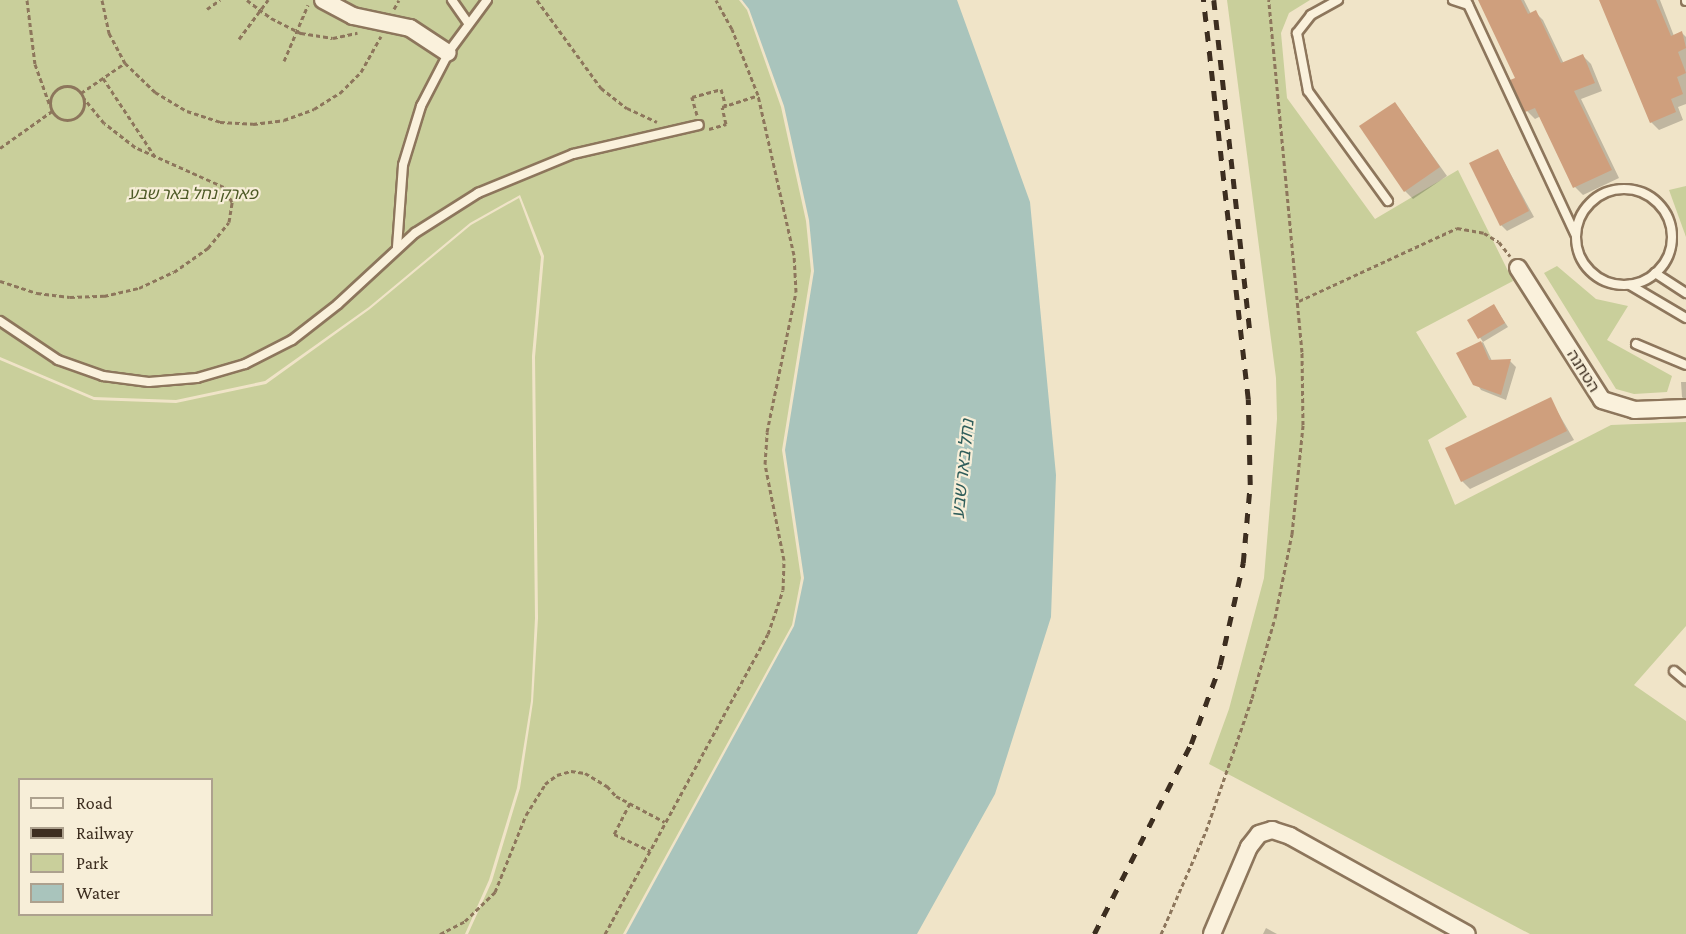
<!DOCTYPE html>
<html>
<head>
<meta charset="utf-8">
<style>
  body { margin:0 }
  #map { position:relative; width:1686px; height:934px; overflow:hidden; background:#f0e4c8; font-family:"Crimson Pro","Noto Sans Hebrew",serif }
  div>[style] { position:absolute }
  .green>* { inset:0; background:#c9cf9b }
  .water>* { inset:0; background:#a9c4bc }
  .shadow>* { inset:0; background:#0003 }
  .building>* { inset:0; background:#cf9f7d }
  .path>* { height:3px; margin-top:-1.5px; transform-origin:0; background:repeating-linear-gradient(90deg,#8d765c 0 4.5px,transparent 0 7.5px) }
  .path>.ring { margin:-1.5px; padding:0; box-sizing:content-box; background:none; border:3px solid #8d765c; border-radius:50% }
  .roads { filter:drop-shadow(2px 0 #8d765c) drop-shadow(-2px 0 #8d765c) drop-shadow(0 2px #8d765c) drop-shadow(0 -2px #8d765c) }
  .lane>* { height:8px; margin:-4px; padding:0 4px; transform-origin:4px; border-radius:4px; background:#faf1dc }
  .lane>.ring { margin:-4px; padding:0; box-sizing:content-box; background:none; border:8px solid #faf1dc; border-radius:50% }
  .street>* { height:16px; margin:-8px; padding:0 8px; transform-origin:8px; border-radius:8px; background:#faf1dc }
  .rail>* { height:4.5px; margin-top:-2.25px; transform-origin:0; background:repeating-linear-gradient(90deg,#3d2e20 0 10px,transparent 0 20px) }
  span { translate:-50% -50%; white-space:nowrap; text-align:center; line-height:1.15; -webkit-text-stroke:4.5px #f7eed8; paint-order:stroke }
  .park-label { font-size:16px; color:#4d5a26; font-style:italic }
  .street-label { font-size:16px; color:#3d2e20 }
  .water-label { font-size:18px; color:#2f5d5a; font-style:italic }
  .legend { position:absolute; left:18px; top:778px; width:195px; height:138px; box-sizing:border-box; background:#f7eed8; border:2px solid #ada18e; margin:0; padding:8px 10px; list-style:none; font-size:18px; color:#3d2e20 }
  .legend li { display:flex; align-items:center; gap:12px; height:30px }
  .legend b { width:30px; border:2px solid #ada18e }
</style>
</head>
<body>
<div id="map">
  <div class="green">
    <i style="clip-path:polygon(0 0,739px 0,747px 10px,781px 107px,806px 221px,811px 271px,782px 450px,801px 578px,792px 625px,623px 934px,468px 934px,492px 881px,520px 788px,533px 702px,538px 618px,535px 357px,544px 256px,520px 195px,470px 223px,369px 307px,265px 381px,176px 400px,94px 397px,0 357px)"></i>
    <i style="clip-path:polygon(1227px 0,1310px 0,1289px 13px,1281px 33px,1287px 98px,1375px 219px,1458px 170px,1513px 281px,1416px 332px,1467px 417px,1428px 440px,1455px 505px,1611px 425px,1686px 422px,1686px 626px,1634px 685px,1686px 721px,1686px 934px,1530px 934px,1209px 764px,1229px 709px,1264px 578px,1277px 419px,1276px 378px)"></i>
    <i style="clip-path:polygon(1686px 186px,1686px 237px,1669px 190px)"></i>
    <i style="clip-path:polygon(evenodd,519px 198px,541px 257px,532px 356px,535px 618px,531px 701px,517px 788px,489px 880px,465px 934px,0 934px,0 360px,94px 400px,176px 403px,266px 384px,370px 309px,471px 225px,519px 198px,20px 780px,212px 780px,212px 914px,20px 914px,20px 780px)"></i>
    <i style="clip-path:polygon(1557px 266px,1596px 299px,1628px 306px,1607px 340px,1672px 376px,1667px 392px,1634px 394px,1616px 389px,1544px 273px)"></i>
  </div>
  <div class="water">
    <i style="clip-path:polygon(742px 0,957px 0,1030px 202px,1056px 475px,1051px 617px,995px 794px,917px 934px,626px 934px,794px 626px,804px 578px,785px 450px,814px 271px,809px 220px,784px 106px,749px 9px)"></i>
  </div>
  <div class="shadow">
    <i style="clip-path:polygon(1480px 0,1524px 0,1531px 14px,1535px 12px,1543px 20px,1564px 64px,1583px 56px,1591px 64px,1602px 91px,1581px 99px,1619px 178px,1583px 195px,1575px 187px,1541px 116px,1535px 119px,1527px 111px,1517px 78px)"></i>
    <i style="clip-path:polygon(1601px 0,1660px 0,1674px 36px,1682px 33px,1686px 37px,1686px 104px,1678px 107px,1683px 120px,1659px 130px,1651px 122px)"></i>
    <i style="clip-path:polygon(1395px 103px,1447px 176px,1413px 199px,1405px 191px)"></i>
    <i style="clip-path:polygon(1498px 151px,1534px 217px,1507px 231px,1501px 225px)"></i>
    <i style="clip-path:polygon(1494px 306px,1508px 327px,1483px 342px,1469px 321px)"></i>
    <i style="clip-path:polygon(1483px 342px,1492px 361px,1510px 361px,1516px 367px,1506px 400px,1481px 390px,1458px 354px)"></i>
    <i style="clip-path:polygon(1681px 382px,1686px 382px,1686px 401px,1682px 397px)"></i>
    <i style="clip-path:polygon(1550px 399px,1574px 440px,1470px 489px,1462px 481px)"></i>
    <i style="clip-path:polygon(1266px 928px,1277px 934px,1263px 934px)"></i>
  </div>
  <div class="building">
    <i style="clip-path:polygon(1478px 0,1521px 0,1528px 14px,1536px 10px,1561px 63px,1583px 54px,1595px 83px,1574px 91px,1612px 170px,1573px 188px,1535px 108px,1525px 112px,1510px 80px,1515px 78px)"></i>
    <i style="clip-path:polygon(1599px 0,1656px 0,1671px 36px,1682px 31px,1686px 48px,1678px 52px,1686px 73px,1677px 77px,1683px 94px,1671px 99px,1676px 112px,1650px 123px)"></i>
    <i style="clip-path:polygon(1395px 102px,1440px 167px,1404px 192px,1359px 126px)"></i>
    <i style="clip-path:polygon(1498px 149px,1529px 211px,1500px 226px,1469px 163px)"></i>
    <i style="clip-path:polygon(1494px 304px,1505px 323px,1478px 339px,1467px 320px)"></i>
    <i style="clip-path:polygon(1481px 341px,1489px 360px,1511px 359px,1501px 395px,1473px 385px,1456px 353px)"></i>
    <i style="clip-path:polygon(1551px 397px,1567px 431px,1461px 482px,1445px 448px)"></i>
  </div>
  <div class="path">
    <i style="left:27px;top:0;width:64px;rotate:82.9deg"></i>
    <i style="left:35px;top:64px;width:45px;rotate:70.3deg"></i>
    <i style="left:102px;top:0;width:34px;rotate:78deg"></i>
    <i style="left:109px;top:33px;width:34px;rotate:62deg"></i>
    <i style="left:125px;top:63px;width:42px;rotate:44deg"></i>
    <i style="left:155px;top:92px;width:37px;rotate:31deg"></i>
    <i style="left:187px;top:111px;width:35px;rotate:18deg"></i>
    <i style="left:220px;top:122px;width:33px;rotate:3deg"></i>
    <i style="left:253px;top:124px;width:31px;rotate:-7deg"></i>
    <i style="left:284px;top:120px;width:32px;rotate:-20deg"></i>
    <i style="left:314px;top:109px;width:31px;rotate:-32deg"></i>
    <i style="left:340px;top:93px;width:30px;rotate:-45deg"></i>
    <i style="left:361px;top:72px;width:41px;rotate:-60.9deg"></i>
    <i style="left:247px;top:0;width:30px;rotate:37deg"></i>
    <i style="left:271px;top:18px;width:34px;rotate:27deg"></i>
    <i style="left:301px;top:33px;width:32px;rotate:9deg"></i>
    <i style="left:333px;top:38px;width:25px;rotate:-12deg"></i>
    <i style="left:537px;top:0;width:109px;rotate:54deg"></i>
    <i style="left:601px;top:88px;width:33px;rotate:38deg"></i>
    <i style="left:627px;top:108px;width:33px;rotate:25deg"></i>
    <i style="left:207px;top:9px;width:16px;rotate:-35deg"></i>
    <i style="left:394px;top:9px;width:10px;rotate:-61deg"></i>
    <i style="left:239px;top:39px;width:49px;rotate:-53.4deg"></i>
    <i style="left:284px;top:61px;width:61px;rotate:-66.8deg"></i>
    <i style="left:103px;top:78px;width:96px;rotate:56.5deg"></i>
    <i class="ring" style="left:50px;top:86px;width:31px;height:31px"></i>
    <i style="left:81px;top:93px;width:53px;rotate:-34.3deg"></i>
    <i style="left:697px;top:115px;width:19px;rotate:-106deg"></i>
    <i style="left:692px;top:97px;width:30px;rotate:-15deg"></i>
    <i style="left:721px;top:89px;width:18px;rotate:74deg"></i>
    <i style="left:709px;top:129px;width:18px;rotate:-16deg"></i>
    <i style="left:726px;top:124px;width:17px;rotate:-103deg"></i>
    <i style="left:722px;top:107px;width:38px;rotate:-18deg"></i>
    <i style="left:0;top:148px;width:64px;rotate:-35.4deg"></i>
    <i style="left:0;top:281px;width:39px;rotate:18deg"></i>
    <i style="left:37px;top:293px;width:33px;rotate:7deg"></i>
    <i style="left:70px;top:297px;width:34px;rotate:-2deg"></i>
    <i style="left:104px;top:296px;width:36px;rotate:-13deg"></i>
    <i style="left:139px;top:288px;width:38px;rotate:-25deg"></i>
    <i style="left:174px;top:272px;width:42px;rotate:-35.2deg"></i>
    <i style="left:208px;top:248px;width:33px;rotate:-51deg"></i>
    <i style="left:229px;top:222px;width:20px;rotate:-81deg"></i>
    <i style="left:232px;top:202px;width:17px;rotate:-118deg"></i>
    <i style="left:224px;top:187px;width:98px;rotate:-155.8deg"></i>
    <i style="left:135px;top:147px;width:39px;rotate:-142deg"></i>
    <i style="left:104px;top:123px;width:32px;rotate:-129deg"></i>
    <i style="left:1299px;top:301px;width:174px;rotate:-24.8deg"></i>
    <i style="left:1457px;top:228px;width:27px;rotate:10deg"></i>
    <i style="left:1484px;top:233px;width:17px;rotate:31deg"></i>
    <i style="left:1499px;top:242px;width:18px;rotate:52deg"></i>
    <i style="left:630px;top:803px;width:35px;rotate:117deg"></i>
    <i style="left:614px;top:834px;width:40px;rotate:25deg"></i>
    <i style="left:440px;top:934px;width:28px;rotate:-27deg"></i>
    <i style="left:465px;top:921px;width:42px;rotate:-44deg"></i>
    <i style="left:495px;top:892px;width:83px;rotate:-68.1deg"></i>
    <i style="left:526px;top:815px;width:36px;rotate:-58deg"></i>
    <i style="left:545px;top:784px;width:15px;rotate:-37deg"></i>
    <i style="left:557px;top:775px;width:15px;rotate:-16deg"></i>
    <i style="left:571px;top:771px;width:14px;rotate:8deg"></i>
    <i style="left:585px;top:773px;width:26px;rotate:31deg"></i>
    <i style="left:607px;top:786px;width:13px;rotate:48deg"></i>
    <i style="left:616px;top:796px;width:55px;rotate:28deg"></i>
    <i style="left:605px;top:934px;width:341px;rotate:-61.5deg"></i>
    <i style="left:768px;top:634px;width:46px;rotate:-71.2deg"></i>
    <i style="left:783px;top:590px;width:30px;rotate:-88deg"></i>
    <i style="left:784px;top:560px;width:98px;rotate:-101.2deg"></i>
    <i style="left:765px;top:464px;width:32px;rotate:-86deg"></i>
    <i style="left:767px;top:432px;width:143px;rotate:-78.3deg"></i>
    <i style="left:796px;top:292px;width:37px;rotate:-93deg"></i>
    <i style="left:794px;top:255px;width:164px;rotate:-102.7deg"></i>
    <i style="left:758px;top:95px;width:71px;rotate:-111.5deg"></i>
    <i style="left:732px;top:29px;width:33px;rotate:-119deg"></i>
    <i style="left:1161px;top:934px;width:112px;rotate:-66.4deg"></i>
    <i style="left:1206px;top:831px;width:141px;rotate:-70.9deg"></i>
    <i style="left:1252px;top:698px;width:83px;rotate:-74deg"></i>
    <i style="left:1275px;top:618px;width:86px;rotate:-78.6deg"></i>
    <i style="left:1292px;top:534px;width:110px;rotate:-84.2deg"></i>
    <i style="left:1303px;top:425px;width:73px;rotate:-90.8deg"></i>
    <i style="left:1302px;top:352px;width:354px;rotate:-95.4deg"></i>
  </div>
  <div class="roads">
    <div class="lane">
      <i style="left:452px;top:0;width:28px;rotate:55deg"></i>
      <i style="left:1338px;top:0;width:31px;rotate:151deg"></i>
      <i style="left:1311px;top:15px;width:23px;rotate:128deg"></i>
      <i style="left:1297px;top:33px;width:59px;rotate:79.3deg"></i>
      <i style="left:1308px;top:91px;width:136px;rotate:54deg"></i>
      <i style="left:1453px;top:0;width:16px;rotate:18deg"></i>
      <i style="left:1466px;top:0;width:260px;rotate:65deg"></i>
      <i style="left:1686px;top:0;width:1px;rotate:90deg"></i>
      <i class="ring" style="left:1576px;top:189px;width:88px;height:88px"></i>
      <i style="left:397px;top:247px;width:82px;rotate:-85.8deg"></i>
      <i style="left:403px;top:165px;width:62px;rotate:-73deg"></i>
      <i style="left:421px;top:106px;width:63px;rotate:-62.6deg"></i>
      <i style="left:450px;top:50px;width:62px;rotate:-53.5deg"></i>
      <i style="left:1655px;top:273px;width:37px;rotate:33deg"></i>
      <i style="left:1630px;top:285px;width:65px;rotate:30.5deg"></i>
      <i style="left:0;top:321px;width:70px;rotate:33.9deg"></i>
      <i style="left:58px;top:360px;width:48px;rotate:19.6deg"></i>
      <i style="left:103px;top:376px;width:46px;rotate:7.4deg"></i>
      <i style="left:149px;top:382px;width:48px;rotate:-4.8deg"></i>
      <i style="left:197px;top:378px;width:50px;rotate:-16.3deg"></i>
      <i style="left:245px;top:364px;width:53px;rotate:-27.1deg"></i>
      <i style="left:292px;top:340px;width:58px;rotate:-38deg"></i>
      <i style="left:338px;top:304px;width:105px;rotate:-42.7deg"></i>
      <i style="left:415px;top:233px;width:75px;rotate:-32.4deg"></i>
      <i style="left:478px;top:193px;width:103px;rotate:-22.3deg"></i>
      <i style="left:573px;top:154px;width:129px;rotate:-13deg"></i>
      <i style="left:1636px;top:344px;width:54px;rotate:22.8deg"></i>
      <i style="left:1674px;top:671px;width:16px;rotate:40deg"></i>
    </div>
    <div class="street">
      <i style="left:323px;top:0;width:34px;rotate:28deg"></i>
      <i style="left:353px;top:16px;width:58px;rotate:11.9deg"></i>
      <i style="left:410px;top:28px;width:45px;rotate:33.3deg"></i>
      <i style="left:1518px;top:268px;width:156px;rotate:57.5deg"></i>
      <i style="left:1602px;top:400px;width:34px;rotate:17deg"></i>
      <i style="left:1634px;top:410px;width:52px;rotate:-2.2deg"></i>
      <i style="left:1212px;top:934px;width:95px;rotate:-67deg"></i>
      <i style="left:1249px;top:847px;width:16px;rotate:-52deg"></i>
      <i style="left:1259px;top:834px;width:14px;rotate:-17deg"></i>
      <i style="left:1272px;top:830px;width:19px;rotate:18deg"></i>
      <i style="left:1290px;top:836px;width:202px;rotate:29deg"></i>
    </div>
  </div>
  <div class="rail">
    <i style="left:1214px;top:0;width:331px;rotate:83.8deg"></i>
    <i style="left:1094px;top:934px;width:213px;rotate:-63deg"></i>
    <i style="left:1191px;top:744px;width:84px;rotate:-69.8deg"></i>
    <i style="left:1220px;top:665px;width:105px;rotate:-77.3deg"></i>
    <i style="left:1243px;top:563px;width:78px;rotate:-84.9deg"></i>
    <i style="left:1250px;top:485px;width:86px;rotate:-91.3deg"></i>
    <i style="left:1248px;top:399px;width:402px;rotate:-96.4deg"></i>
  </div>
  <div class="park-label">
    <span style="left:193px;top:194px">פארק נחל באר שבע</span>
  </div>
  <div class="street-label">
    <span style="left:1583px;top:371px;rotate:58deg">הטחנה</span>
  </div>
  <div class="water-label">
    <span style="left:963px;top:469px;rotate:-84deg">נחל באר שבע</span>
  </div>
  <ul class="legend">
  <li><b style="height:8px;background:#faf1dc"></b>Road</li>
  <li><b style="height:8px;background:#3d2e20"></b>Railway</li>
  <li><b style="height:16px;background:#c9cf9b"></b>Park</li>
  <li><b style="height:16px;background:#a9c4bc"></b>Water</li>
  </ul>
</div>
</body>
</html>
